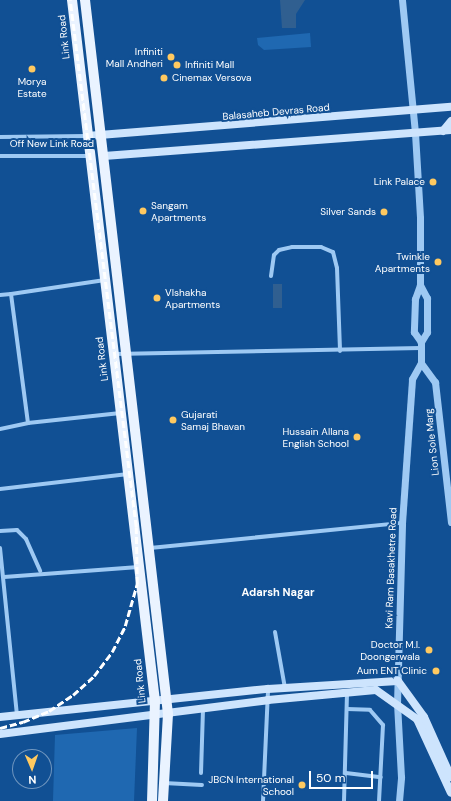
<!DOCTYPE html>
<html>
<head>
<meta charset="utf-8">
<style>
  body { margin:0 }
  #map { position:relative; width:451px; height:801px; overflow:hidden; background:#115094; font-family:"DM Sans",sans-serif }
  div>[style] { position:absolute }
  .green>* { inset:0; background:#1f68b1 }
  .water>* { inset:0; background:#305f90 }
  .minor>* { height:4px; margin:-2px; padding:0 2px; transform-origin:2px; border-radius:2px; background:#9ec9f3 }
  .tertiary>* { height:7px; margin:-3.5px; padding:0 3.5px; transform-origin:3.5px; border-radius:3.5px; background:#9ec9f3 }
  .secondary>* { height:8px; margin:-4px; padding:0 4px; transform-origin:4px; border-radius:4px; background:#cde4fd }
  .primary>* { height:10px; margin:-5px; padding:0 5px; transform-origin:5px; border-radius:5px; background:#eaf3ff }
  .rail>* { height:2.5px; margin-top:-1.25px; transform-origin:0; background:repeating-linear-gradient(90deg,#fff 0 7px,transparent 0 10px) }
  .dots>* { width:11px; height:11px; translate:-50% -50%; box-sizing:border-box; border:2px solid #115094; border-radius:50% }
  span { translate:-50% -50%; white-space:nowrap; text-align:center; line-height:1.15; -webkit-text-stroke:4px #115094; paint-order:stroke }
  .street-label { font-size:10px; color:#fff }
  .poi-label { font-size:10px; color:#fff }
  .right { translate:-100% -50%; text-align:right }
  .left { translate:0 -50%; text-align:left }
  .neighbourhood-label { font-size:11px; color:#fff; font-weight:700 }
  .north { position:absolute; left:12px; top:749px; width:40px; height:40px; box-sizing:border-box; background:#115094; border:1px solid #7096bf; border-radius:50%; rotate:178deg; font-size:11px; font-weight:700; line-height:16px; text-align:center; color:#fff }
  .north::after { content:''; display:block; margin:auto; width:14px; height:18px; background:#ffc960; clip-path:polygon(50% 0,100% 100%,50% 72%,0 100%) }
  .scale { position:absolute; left:309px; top:771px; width:64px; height:18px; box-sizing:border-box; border:2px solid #fff; border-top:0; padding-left:5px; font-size:12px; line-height:14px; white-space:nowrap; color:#fff; -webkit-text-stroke:3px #115094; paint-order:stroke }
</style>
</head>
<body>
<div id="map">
  <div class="green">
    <i style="clip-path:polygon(310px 33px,311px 47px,264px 50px,258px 45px,257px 38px)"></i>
    <i style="clip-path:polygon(137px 728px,134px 801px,53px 801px,55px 735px)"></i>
  </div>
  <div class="water">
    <i style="clip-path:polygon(280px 0,305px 0,296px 14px,296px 28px,282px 28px)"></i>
    <i style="clip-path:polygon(273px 284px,282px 284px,282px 308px,273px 308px)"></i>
  </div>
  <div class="minor">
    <i style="left:0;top:137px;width:87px;rotate:-0.7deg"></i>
    <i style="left:0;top:156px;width:88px"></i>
    <i style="left:271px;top:276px;width:21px;rotate:-82deg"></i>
    <i style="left:274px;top:255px;width:7px;rotate:-45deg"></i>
    <i style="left:279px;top:250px;width:13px;rotate:-13deg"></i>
    <i style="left:292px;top:247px;width:29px"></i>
    <i style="left:321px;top:247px;width:13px;rotate:23deg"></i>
    <i style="left:333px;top:252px;width:16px;rotate:76deg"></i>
    <i style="left:337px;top:268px;width:83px;rotate:87.9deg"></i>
    <i style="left:105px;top:280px;width:95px;rotate:171.5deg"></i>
    <i style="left:11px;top:294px;width:130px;rotate:82.5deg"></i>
    <i style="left:28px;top:423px;width:93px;rotate:-6.2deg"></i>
    <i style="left:0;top:295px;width:11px;rotate:-5deg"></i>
    <i style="left:114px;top:354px;width:307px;rotate:-1.1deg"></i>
    <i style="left:0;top:429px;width:29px;rotate:-12deg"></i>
    <i style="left:0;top:489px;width:129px;rotate:-6.7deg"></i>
    <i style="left:0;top:531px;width:17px;rotate:-3deg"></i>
    <i style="left:17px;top:530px;width:13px;rotate:45deg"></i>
    <i style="left:26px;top:539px;width:35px;rotate:66deg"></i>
    <i style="left:0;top:548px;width:168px;rotate:84.2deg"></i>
    <i style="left:150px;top:548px;width:253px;rotate:-5.7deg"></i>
    <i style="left:4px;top:577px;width:135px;rotate:-4.2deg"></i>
    <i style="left:275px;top:632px;width:57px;rotate:79.9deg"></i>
    <i style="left:347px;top:709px;width:23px;rotate:2deg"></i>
    <i style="left:370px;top:710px;width:20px;rotate:49deg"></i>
    <i style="left:383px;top:725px;width:76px;rotate:93deg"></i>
    <i style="left:201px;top:773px;width:64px;rotate:-88.2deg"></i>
    <i style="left:346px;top:773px;width:35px;rotate:7deg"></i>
    <i style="left:215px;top:779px;width:49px;rotate:2.3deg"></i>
    <i style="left:164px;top:783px;width:38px;rotate:3deg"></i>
    <i style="left:263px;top:801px;width:112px;rotate:-87.4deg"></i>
    <i style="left:344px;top:801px;width:110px;rotate:-88.4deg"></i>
  </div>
  <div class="tertiary">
    <i style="left:402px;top:0;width:134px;rotate:84.4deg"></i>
    <i style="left:415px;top:133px;width:85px;rotate:86.6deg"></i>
    <i style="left:420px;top:218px;width:67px;rotate:90deg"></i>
    <i style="left:420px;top:285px;width:15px;rotate:110deg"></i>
    <i style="left:415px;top:299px;width:33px;rotate:92deg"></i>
    <i style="left:414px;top:332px;width:12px;rotate:55deg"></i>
    <i style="left:420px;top:285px;width:15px;rotate:62deg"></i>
    <i style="left:427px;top:298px;width:34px;rotate:90deg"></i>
    <i style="left:427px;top:332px;width:12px;rotate:121deg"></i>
    <i style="left:421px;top:342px;width:21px;rotate:90deg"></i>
    <i style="left:421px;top:363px;width:24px;rotate:54deg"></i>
    <i style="left:435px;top:382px;width:141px;rotate:83.5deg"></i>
    <i style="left:399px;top:801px;width:24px;rotate:-85deg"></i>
    <i style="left:401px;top:777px;width:73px;rotate:-93.1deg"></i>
    <i style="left:397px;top:704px;width:181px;rotate:-88.4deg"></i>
    <i style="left:402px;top:523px;width:144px;rotate:-86deg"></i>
    <i style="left:412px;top:379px;width:18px;rotate:-61deg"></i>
  </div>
  <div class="secondary">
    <i style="left:443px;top:131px;width:13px;rotate:-51deg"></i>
    <i style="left:87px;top:136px;width:365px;rotate:-4.6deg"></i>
    <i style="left:104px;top:156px;width:348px;rotate:-4.3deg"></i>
    <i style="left:0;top:717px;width:269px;rotate:-6deg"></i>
    <i style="left:268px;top:689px;width:130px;rotate:-3.5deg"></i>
    <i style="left:398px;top:681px;width:44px;rotate:54.2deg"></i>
    <i style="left:424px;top:717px;width:66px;rotate:65.8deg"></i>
    <i style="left:0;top:734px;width:270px;rotate:-7.2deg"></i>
    <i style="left:268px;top:700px;width:108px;rotate:-5.3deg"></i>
    <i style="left:376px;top:690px;width:50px;rotate:35.3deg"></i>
    <i style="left:417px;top:719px;width:81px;rotate:65.3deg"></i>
  </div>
  <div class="primary">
    <i style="left:72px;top:0;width:706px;rotate:83.25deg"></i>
    <i style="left:155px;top:701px;width:100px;rotate:91.7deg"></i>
    <i style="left:85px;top:0;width:719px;rotate:83.37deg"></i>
    <i style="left:168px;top:714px;width:87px;rotate:93.3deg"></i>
  </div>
  <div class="rail">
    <i style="left:0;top:728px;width:24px;rotate:-15deg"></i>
    <i style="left:23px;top:722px;width:28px;rotate:-23deg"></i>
    <i style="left:49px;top:711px;width:29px;rotate:-34deg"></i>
    <i style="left:73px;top:695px;width:28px;rotate:-42deg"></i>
    <i style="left:94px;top:676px;width:30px;rotate:-53deg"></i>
    <i style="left:112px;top:652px;width:29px;rotate:-63deg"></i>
    <i style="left:125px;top:626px;width:44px;rotate:-74.1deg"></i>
    <i style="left:137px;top:584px;width:57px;rotate:-91deg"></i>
    <i style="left:136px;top:527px;width:531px;rotate:-97.14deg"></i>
  </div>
  <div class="dots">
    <i style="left:171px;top:57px;background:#ffc960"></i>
    <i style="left:177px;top:65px;background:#ffc960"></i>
    <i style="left:32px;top:69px;background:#ffc960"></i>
    <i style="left:164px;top:78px;background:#ffc960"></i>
    <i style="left:433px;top:182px;background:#ffc960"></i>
    <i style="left:143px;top:211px;background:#ffc960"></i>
    <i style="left:384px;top:212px;background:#ffc960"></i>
    <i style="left:438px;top:262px;background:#ffc960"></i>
    <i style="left:157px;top:298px;background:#ffc960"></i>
    <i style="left:173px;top:420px;background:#ffc960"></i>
    <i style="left:357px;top:437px;background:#ffc960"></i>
    <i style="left:429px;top:650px;background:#ffc960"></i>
    <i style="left:436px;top:671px;background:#ffc960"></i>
    <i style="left:302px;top:785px;background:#ffc960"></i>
  </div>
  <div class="street-label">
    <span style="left:64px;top:37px;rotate:-96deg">Link Road</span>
    <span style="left:276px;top:112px;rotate:-5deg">Balasaheb Devras Road</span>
    <span style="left:52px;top:144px">Off New Link Road</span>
    <span style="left:102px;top:359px;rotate:-97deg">Link Road</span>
    <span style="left:432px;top:442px;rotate:-96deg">Lion Sole Marg</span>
    <span style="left:391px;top:568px;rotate:-88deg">Kavi Ram Basakhetre Road</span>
    <span style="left:140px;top:681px;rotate:-96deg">Link Road</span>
  </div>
  <div class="poi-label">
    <span class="right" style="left:163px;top:57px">Infiniti<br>Mall Andheri</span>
    <span class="left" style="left:185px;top:65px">Infiniti Mall</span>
    <span class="left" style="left:172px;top:78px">Cinemax Versova</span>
    <span style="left:32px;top:87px">Morya<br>Estate</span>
    <span class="right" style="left:425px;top:182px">Link Palace</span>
    <span class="left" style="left:151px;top:211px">Sangam<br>Apartments</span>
    <span class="right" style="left:376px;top:212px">Silver Sands</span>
    <span class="right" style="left:430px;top:262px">Twinkle<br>Apartments</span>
    <span class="left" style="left:165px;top:298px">VIshakha<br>Apartments</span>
    <span class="left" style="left:181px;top:420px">Gujarati<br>Samaj Bhavan</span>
    <span class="right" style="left:349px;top:437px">Hussain Allana<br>English School</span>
    <span class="right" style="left:420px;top:650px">Doctor M.I.<br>Doongerwala</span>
    <span class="right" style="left:427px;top:671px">Aum ENT Clinic</span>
    <span class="right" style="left:294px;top:785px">JBCN International<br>School</span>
  </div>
  <div class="neighbourhood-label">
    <span style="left:278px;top:592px">Adarsh Nagar</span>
  </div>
  <div class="north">N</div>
  <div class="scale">50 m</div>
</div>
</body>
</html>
